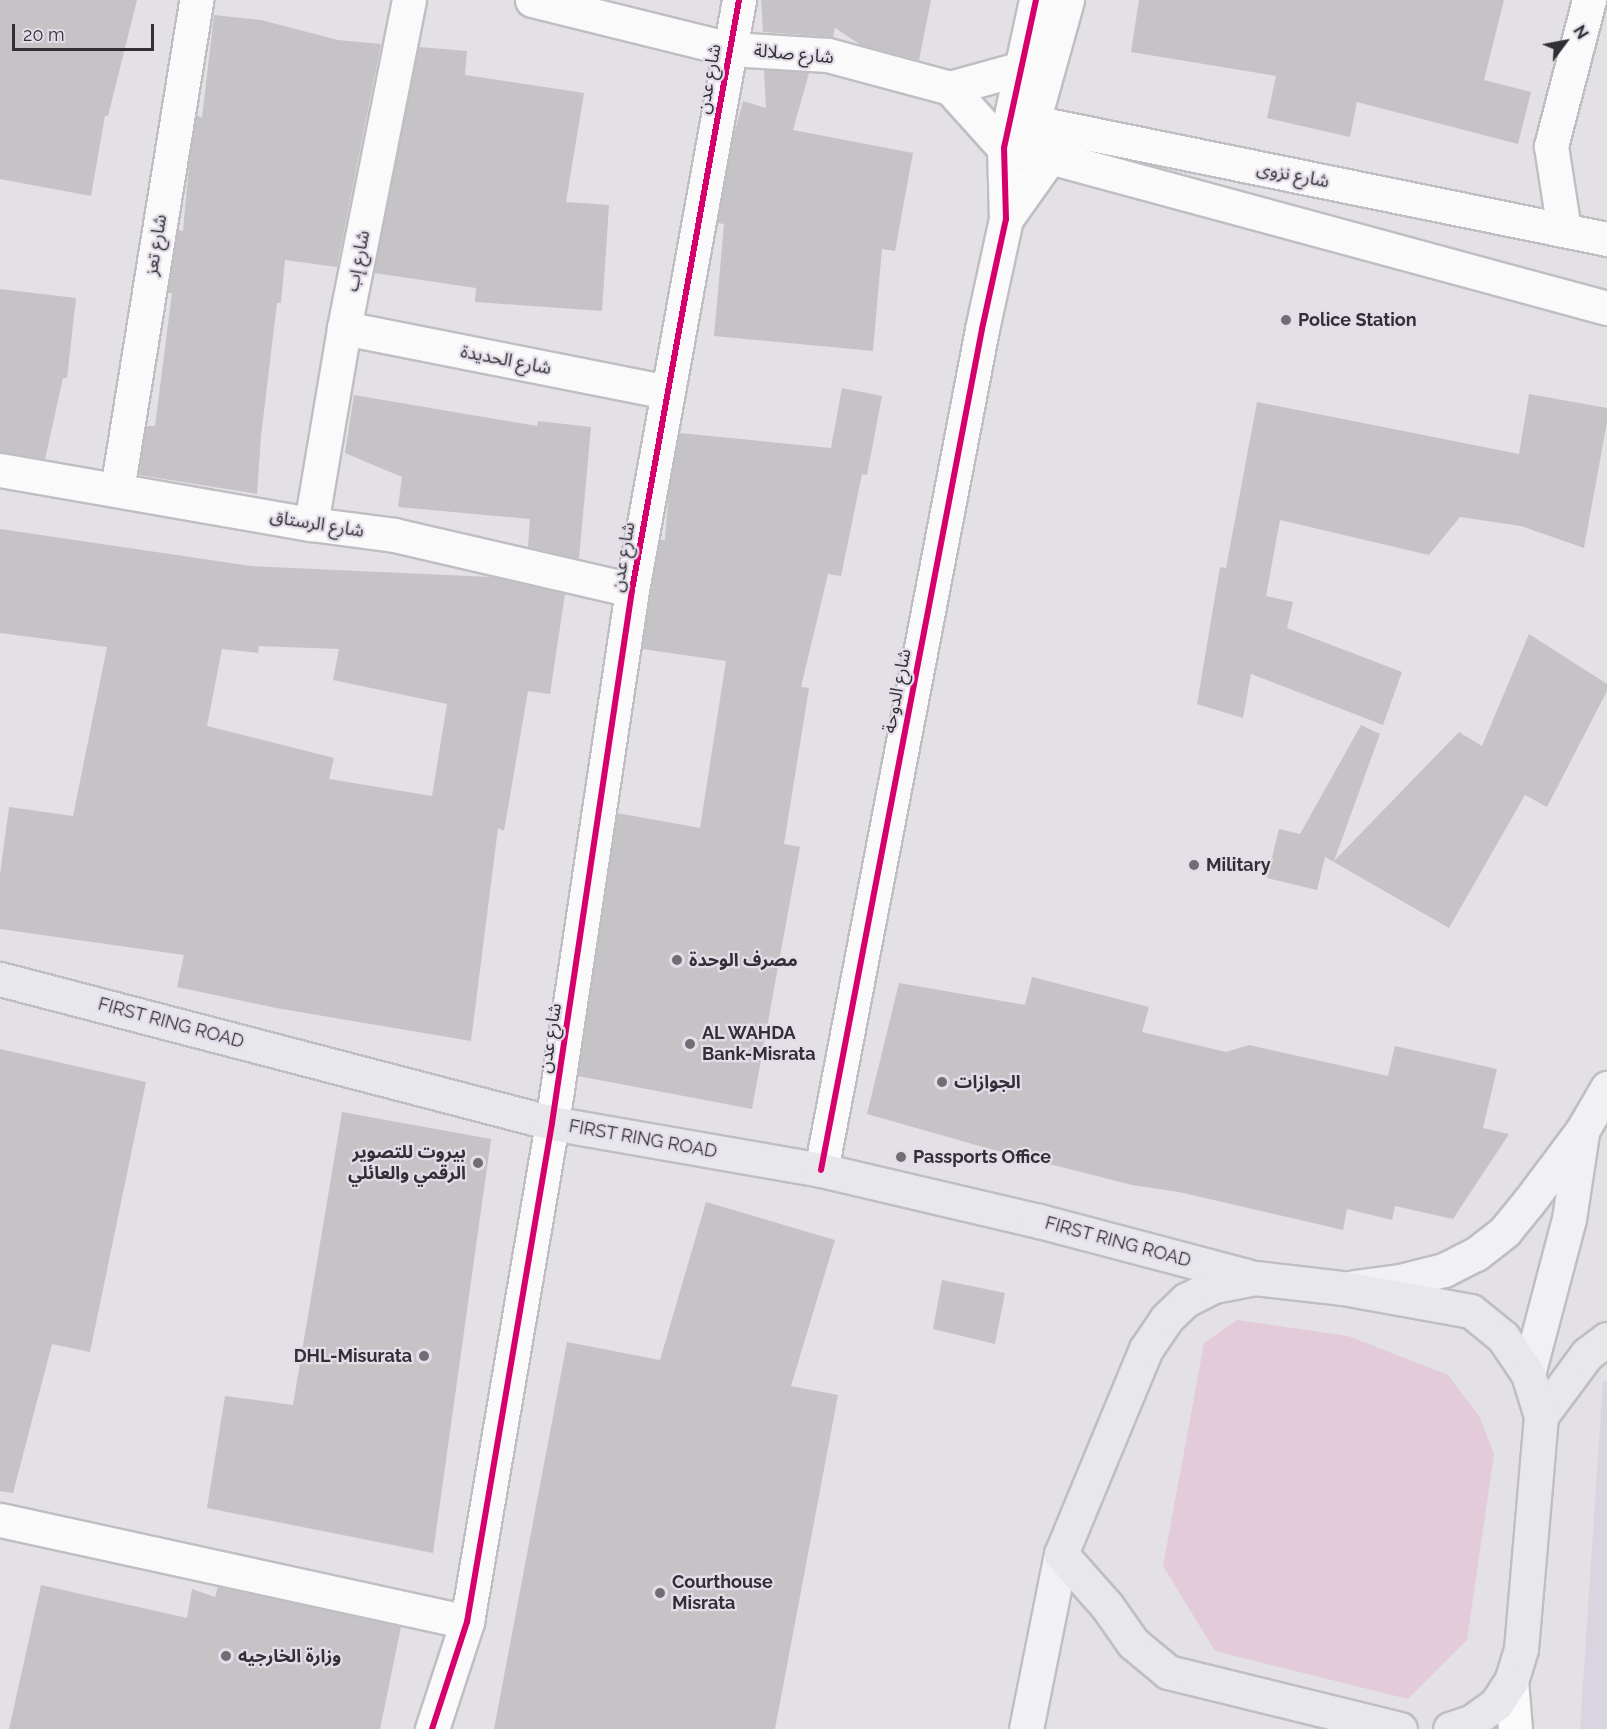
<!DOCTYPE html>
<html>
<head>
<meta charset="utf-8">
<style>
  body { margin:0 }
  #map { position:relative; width:1607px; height:1729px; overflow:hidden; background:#e3e0e6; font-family:Raleway,"Noto Sans Arabic",sans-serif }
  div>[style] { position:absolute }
  .built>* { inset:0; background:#dad4e0 }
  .green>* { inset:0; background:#e4cbd9 }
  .building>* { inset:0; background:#c6c3c7 }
  .roads { filter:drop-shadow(2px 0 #c0bec3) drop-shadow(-2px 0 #c0bec3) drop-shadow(0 2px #c0bec3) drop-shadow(0 -2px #c0bec3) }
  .minor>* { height:33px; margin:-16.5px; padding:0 16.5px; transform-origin:16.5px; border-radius:16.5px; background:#fbfafb }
  .secondary>* { height:33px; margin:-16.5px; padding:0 16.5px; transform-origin:16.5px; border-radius:16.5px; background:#f1f1f4 }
  .primary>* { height:33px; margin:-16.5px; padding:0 16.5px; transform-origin:16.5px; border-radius:16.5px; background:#e7e7ec }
  .cycleway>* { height:6px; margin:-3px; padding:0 3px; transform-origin:3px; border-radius:3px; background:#d6006c }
  .dots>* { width:16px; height:16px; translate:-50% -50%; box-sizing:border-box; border:3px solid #e3dde9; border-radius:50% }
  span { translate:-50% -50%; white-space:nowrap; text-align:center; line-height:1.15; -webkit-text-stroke:4.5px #e3dde9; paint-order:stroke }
  .street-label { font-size:18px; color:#323034 }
  .poi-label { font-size:18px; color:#323034; font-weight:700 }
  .left { translate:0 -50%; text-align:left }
  .right { translate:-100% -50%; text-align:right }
  .north { position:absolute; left:1535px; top:12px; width:60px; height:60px; -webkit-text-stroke:4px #e3dde9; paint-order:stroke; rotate:58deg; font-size:16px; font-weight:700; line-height:24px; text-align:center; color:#323034 }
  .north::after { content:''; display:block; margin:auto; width:21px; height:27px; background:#323034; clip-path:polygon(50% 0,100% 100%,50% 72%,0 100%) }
  .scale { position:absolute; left:12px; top:24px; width:142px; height:27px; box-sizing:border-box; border:3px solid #323034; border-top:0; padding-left:8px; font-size:18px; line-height:21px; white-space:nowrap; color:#323034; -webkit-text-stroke:4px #e3dde9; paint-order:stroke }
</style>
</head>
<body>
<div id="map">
  <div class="built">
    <i style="clip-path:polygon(1603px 1381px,1607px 1381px,1607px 1729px,1580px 1729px)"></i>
  </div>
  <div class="green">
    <i style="clip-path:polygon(1237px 1320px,1348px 1336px,1448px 1375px,1479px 1416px,1494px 1454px,1467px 1640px,1408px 1699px,1215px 1651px,1163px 1566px,1204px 1343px)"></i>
  </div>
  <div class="building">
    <i style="clip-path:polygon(0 0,137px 0,108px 116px,105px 116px,91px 196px,0 179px)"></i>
    <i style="clip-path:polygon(761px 0,931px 0,919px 60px,861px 45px,835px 28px,833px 37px,763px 32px)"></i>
    <i style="clip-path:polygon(1139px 0,1504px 0,1484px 80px,1531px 92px,1518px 144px,1357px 102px,1350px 137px,1267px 118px,1276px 76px,1131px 52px)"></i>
    <i style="clip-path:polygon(214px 15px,261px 20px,338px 40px,381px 44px,337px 267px,285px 260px,281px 303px,277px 303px,261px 436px,257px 494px,139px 475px,146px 426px,155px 426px,172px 293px,168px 293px,168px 289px,178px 230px,183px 231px,190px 155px,197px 115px,202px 118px)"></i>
    <i style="clip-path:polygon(419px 47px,467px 51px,465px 75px,584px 93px,566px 202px,609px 205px,602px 311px,475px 302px,476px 288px,374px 273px)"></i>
    <i style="clip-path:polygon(764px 70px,809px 73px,793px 130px,913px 153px,895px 251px,882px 249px,873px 351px,714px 336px,724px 224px,718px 223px,732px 142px,743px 101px,766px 108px)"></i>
    <i style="clip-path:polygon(0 289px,76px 298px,67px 378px,63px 378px,45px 459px,0 452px)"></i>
    <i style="clip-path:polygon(842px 388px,882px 396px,867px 475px,862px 474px,841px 576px,828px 574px,801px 687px,809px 688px,784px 844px,800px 847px,752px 1109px,578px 1076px,617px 813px,700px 828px,726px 661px,642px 649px,660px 540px,665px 540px,669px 490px,680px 433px,831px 448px)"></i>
    <i style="clip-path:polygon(1529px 394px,1607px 408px,1607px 422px,1584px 548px,1521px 526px,1460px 517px,1429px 555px,1280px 520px,1266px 596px,1293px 602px,1287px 628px,1402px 672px,1383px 725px,1251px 674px,1243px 718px,1197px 704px,1220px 567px,1226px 568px,1257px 402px,1519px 454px)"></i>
    <i style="clip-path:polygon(354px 395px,537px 426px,538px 421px,591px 427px,579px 559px,528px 547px,530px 519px,398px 507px,402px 477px,345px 453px)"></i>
    <i style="clip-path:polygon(evenodd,0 529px,251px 566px,491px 577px,565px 594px,550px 694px,528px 691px,504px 831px,498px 828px,471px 1041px,276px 1008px,177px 987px,184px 955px,0 929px,0 875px,9px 807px,73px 816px,107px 647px,0 633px,0 529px,259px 646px,339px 649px,333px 680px,447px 704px,432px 796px,329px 779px,334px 758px,207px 726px,222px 649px,258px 653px,259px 646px)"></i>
    <i style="clip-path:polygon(1529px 634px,1607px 684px,1607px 691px,1547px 807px,1525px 795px,1449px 928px,1325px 857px,1317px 890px,1267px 878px,1279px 829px,1300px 834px,1361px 725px,1380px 734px,1334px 861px,1459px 732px,1482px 746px)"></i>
    <i style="clip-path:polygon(1032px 977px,1149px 1007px,1142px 1032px,1226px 1052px,1249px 1045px,1388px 1076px,1395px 1046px,1497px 1069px,1483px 1128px,1509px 1134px,1453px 1219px,1395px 1206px,1392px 1220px,1347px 1209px,1343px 1230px,1179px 1192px,1132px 1185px,990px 1149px,867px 1114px,899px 983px,1025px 1005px)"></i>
    <i style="clip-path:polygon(0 1049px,146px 1082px,90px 1352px,52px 1344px,13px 1493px,0 1491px)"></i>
    <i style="clip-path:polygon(342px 1112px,491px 1139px,433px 1553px,207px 1508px,225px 1396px,293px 1405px)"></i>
    <i style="clip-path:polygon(706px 1202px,835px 1240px,791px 1386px,838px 1395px,775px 1729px,494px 1729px,567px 1342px,660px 1360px)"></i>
    <i style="clip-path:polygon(942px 1280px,1005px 1293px,995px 1344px,933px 1329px)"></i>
    <i style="clip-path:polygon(41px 1585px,187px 1618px,192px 1589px,215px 1597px,218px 1587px,401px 1627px,380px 1729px,9px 1729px)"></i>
  </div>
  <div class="roads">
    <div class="minor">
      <i style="left:532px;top:0;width:204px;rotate:13.9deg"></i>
      <i style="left:730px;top:49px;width:98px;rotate:3.5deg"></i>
      <i style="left:828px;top:55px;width:126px;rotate:15.1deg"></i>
      <i style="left:1024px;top:78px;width:45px;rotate:78.4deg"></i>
      <i style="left:1033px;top:122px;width:586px;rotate:11.52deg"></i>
      <i style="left:950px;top:88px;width:81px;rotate:48deg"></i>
      <i style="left:950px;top:88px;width:75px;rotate:-15.5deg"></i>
      <i style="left:1004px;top:148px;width:47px;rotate:11.1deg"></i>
      <i style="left:1050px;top:157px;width:577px;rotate:15.17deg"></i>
      <i style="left:1006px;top:219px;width:76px;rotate:-54.6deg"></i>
      <i style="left:1050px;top:157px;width:39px;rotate:-116deg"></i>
      <i style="left:1033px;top:122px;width:127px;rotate:-74.4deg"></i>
      <i style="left:1564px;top:230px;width:85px;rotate:-98.8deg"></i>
      <i style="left:1551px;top:146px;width:151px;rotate:-75.4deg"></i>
      <i style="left:344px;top:328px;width:330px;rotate:11.2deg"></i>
      <i style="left:0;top:470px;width:316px;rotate:9.9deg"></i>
      <i style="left:311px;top:524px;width:84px;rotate:7.5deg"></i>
      <i style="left:394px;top:535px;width:244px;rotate:13deg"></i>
      <i style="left:117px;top:490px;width:496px;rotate:-80.8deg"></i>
      <i style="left:311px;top:524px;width:199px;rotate:-80.4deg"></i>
      <i style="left:344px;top:328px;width:334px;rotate:-78.8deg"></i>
      <i style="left:821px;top:1170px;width:856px;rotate:-79.16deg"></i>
      <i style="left:982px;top:329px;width:113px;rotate:-77.7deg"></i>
      <i style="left:1006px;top:219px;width:71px;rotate:-91.6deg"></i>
      <i style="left:1004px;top:148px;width:151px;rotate:-77.8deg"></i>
      <i style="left:0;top:1520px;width:478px;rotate:12.3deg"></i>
      <i style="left:1511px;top:1681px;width:48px;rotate:85.2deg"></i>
      <i style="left:432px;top:1729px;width:113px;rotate:-71.9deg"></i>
      <i style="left:467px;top:1622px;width:506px;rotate:-80.33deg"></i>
      <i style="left:552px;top:1123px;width:539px;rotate:-81.46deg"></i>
      <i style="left:632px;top:590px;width:600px;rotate:-79.72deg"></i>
    </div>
    <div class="secondary">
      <i style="left:1354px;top:1287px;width:46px;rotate:-7.4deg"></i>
      <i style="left:1400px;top:1281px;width:45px;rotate:-14deg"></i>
      <i style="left:1444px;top:1270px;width:36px;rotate:-27deg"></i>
      <i style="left:1476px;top:1254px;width:37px;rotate:-38deg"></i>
      <i style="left:1505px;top:1231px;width:36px;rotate:-51deg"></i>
      <i style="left:1528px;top:1203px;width:90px;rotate:-53.1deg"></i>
      <i style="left:1582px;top:1131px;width:50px;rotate:-59.8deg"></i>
      <i style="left:1528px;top:1374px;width:160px;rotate:-75.2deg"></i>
      <i style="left:1569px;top:1219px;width:87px;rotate:-81.4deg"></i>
      <i style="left:1026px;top:1729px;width:178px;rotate:-78.7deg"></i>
    </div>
    <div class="primary">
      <i style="left:0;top:979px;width:570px;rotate:14.62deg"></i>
      <i style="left:552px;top:1123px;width:273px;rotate:9.9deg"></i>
      <i style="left:821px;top:1170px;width:224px;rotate:13.2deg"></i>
      <i style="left:1039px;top:1221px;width:215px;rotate:14.8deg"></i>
      <i style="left:1541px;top:1416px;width:77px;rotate:-53.4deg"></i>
      <i style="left:1587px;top:1354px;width:25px;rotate:-37deg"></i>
      <i style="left:1400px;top:1729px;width:239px;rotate:-166.2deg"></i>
      <i style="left:1168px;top:1672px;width:45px;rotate:-140.4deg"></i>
      <i style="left:1133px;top:1643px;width:45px;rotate:-125.1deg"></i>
      <i style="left:1107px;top:1606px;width:69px;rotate:-131.5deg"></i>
      <i style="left:1061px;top:1554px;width:222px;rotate:-67.5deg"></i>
      <i style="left:1146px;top:1349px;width:36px;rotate:-56deg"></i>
      <i style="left:1166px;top:1319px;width:28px;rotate:-44deg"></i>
      <i style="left:1186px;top:1300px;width:31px;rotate:-27deg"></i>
      <i style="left:1214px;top:1286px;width:42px;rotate:-11deg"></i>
      <i style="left:1255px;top:1278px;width:89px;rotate:6.5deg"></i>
      <i style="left:1343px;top:1288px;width:130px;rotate:10.2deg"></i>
      <i style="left:1471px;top:1311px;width:41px;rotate:39.1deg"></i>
      <i style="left:1503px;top:1337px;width:45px;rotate:56deg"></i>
      <i style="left:1528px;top:1374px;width:44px;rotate:72.8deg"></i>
      <i style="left:1541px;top:1416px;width:234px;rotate:94.9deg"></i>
      <i style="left:1521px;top:1649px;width:34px;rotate:107deg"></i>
      <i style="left:1511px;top:1681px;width:27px;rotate:123deg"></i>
      <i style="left:1496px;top:1704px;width:31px;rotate:144deg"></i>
      <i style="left:1471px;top:1722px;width:22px;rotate:162deg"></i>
    </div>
  </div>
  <div class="cycleway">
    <i style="left:821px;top:1170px;width:856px;rotate:-79.16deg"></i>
    <i style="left:982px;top:329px;width:113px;rotate:-77.7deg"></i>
    <i style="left:1006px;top:219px;width:71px;rotate:-91.6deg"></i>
    <i style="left:1004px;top:148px;width:151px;rotate:-77.8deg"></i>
    <i style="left:432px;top:1729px;width:113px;rotate:-71.9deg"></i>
    <i style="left:467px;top:1622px;width:506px;rotate:-80.33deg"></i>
    <i style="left:552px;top:1123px;width:539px;rotate:-81.46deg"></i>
    <i style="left:632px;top:590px;width:600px;rotate:-79.72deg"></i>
  </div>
  <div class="dots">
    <i style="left:1286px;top:320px;background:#706e72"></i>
    <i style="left:1194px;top:865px;background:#706e72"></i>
    <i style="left:677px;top:960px;background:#706e72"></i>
    <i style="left:690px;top:1044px;background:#706e72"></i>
    <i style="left:942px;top:1082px;background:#706e72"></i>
    <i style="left:901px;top:1157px;background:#706e72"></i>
    <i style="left:478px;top:1163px;background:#706e72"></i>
    <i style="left:424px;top:1356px;background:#706e72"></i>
    <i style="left:660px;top:1593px;background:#706e72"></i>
    <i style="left:226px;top:1656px;background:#706e72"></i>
  </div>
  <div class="street-label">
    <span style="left:794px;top:54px;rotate:5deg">شارع صلالة</span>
    <span style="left:709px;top:79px;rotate:-80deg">شارع عدن</span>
    <span style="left:1293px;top:175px;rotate:11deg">شارع نزوى</span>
    <span style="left:156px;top:245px;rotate:-81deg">شارع تعز</span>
    <span style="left:358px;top:261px;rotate:-79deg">شارع إب</span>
    <span style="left:506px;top:360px;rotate:11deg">شارع الحديدة</span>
    <span style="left:317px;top:524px;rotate:9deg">شارع الرستاق</span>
    <span style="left:623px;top:557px;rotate:-80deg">شارع عدن</span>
    <span style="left:897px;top:691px;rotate:-79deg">شارع الدوحة</span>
    <span style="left:171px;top:1023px;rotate:15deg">FIRST RING ROAD</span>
    <span style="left:550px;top:1038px;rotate:-81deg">شارع عدن</span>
    <span style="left:643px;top:1139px;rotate:10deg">FIRST RING ROAD</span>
    <span style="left:1118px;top:1242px;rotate:15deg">FIRST RING ROAD</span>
  </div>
  <div class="poi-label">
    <span class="left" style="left:1298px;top:320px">Police Station</span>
    <span class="left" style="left:1206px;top:865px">Military</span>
    <span class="left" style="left:689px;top:960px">مصرف الوحدة</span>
    <span class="left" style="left:702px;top:1044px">AL WAHDA<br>Bank-Misrata</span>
    <span class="left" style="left:954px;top:1082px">الجوازات</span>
    <span class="right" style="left:466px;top:1163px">بيروت للتصوير<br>الرقمي والعائلي</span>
    <span class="left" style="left:913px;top:1157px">Passports Office</span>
    <span class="right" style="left:412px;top:1356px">DHL-Misurata</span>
    <span class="left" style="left:672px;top:1593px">Courthouse<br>Misrata</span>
    <span class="left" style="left:238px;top:1656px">وزارة الخارجيه</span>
  </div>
  <div class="north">N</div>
  <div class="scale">20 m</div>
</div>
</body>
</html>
